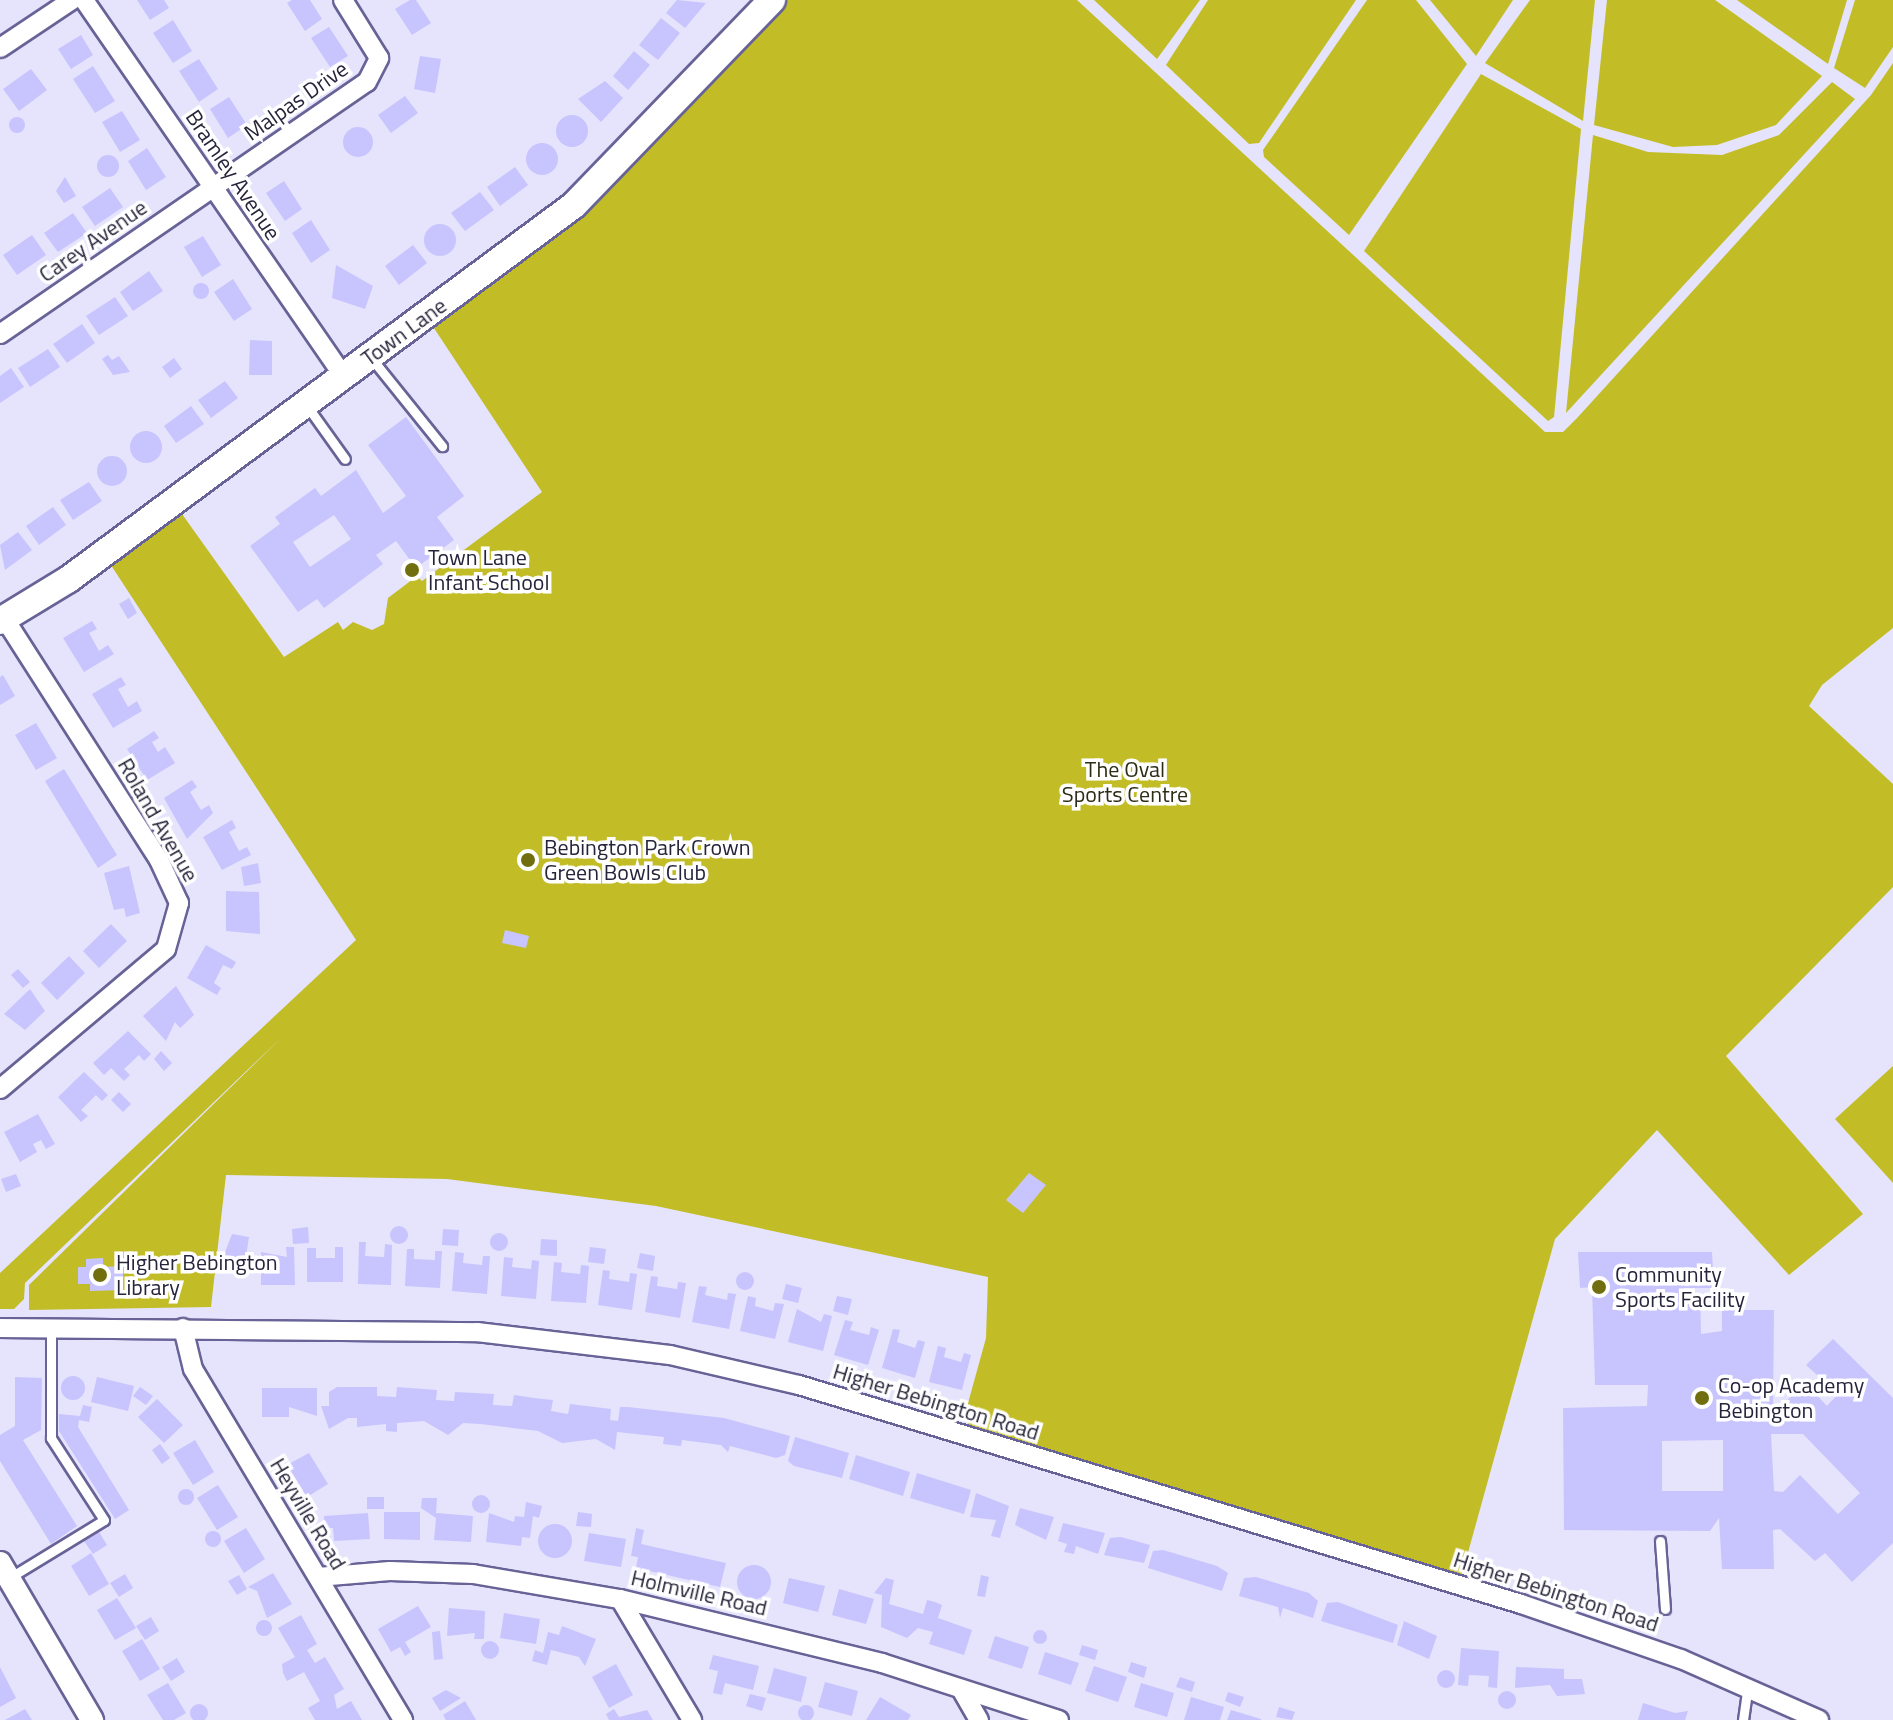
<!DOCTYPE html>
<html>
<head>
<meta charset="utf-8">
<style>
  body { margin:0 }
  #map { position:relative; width:1893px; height:1720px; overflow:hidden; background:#e5e4fc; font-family:"Titillium Web",sans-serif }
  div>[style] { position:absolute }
  .green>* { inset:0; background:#c2bd27 }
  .building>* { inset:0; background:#c8c4fe }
  .round { border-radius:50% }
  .roads { filter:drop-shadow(2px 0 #686396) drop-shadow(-2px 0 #686396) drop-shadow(0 2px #686396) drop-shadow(0 -2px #686396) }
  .service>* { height:9px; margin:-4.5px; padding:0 4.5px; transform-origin:4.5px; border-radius:4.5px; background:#fff }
  .minor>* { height:18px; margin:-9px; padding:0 9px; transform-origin:9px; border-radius:9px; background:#fff }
  .tertiary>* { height:22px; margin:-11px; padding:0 11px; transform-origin:11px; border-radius:11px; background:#fff }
  .secondary>* { height:26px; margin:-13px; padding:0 13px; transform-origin:13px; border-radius:13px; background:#fff }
  .dots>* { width:22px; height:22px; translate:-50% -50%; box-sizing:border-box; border:4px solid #fff; border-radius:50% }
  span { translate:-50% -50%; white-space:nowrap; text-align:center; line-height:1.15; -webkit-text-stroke:7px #fff; paint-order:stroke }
  .street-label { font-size:22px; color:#26243a }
  .poi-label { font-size:22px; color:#26243a }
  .left { translate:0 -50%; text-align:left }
  .park-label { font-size:22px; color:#2d2d16 }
</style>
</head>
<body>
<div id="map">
  <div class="green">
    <i style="clip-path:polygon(772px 0,1077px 0,1545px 432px,1563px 432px,1578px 417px,1871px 95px,1893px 63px,1893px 628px,1822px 685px,1809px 706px,1893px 784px,1893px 887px,1726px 1056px,1863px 1214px,1789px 1275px,1657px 1130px,1555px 1239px,1459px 1585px,972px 1437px,965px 1414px,986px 1338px,988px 1277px,656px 1206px,447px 1179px,226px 1175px,211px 1307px,29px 1310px,29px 1285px,284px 1035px,25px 1283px,24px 1299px,14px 1309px,0 1309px,0 1273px,356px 940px,103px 553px,172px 500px,284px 657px,338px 622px,343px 630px,353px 622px,372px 630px,384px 624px,388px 598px,417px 576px,422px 581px,542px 492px,426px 316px,483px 275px)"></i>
    <i style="clip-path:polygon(1094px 0,1200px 0,1157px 59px)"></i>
    <i style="clip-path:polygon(1208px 0,1356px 0,1259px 143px,1249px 144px,1166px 65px)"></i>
    <i style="clip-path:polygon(1367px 0,1416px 0,1467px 64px,1349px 235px,1264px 157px,1263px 150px)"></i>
    <i style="clip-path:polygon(1430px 0,1513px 0,1476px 56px)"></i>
    <i style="clip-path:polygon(1530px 0,1595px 0,1583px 121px,1485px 63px)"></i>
    <i style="clip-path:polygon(1607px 0,1715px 0,1822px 76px,1776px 125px,1717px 145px,1673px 147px,1594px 125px)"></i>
    <i style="clip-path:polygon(1737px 0,1847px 0,1828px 64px)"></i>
    <i style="clip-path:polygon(1855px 0,1893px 0,1893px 47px,1865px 88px,1834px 68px)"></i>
    <i style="clip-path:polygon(1481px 74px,1581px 129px,1554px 417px,1548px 421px,1364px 251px)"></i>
    <i style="clip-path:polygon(1832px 82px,1855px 99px,1566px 413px,1593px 135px,1648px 152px,1722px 155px,1779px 135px)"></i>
    <i style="clip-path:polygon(1893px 1066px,1893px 1183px,1835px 1119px)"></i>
  </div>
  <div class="building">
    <i style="clip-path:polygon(137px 0,164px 0,169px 8px,150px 20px)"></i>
    <i style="clip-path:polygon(292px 0,310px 0,322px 19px,305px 31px,287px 3px)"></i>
    <i style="clip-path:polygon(410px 0,416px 0,431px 23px,412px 35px,395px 9px)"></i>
    <i style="clip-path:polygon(677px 0,706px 3px,685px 28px,666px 13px)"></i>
    <i style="clip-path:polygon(661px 18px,680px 33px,658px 60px,639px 45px)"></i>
    <i style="clip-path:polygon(173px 20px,192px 51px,173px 63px,153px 33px)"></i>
    <i style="clip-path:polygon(329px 27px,348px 56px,330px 67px,311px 38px)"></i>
    <i style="clip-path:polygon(81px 35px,93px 55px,71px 69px,58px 49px)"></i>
    <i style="clip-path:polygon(634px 51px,650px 65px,628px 90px,613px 76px)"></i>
    <i style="clip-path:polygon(420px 56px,441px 59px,435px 93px,414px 89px)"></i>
    <i style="clip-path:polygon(199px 59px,218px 89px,199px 102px,179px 71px)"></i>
    <i style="clip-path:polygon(93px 66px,115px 101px,95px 113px,73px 79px)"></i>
    <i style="clip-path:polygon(31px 69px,47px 90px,19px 111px,3px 89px)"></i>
    <i style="clip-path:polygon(605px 81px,623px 98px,601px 122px,578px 99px)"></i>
    <i style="clip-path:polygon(405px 96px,418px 113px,391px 133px,378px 115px)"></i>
    <i style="clip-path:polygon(229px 97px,247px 125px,228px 138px,210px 109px)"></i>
    <i style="clip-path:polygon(122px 111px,140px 140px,120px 152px,102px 122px)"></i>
    <i class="round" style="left:556px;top:115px;width:32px;height:32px"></i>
    <i class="round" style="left:9px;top:117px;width:16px;height:16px"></i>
    <i class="round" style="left:343px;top:127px;width:30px;height:30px"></i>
    <i class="round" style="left:526px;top:143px;width:32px;height:32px"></i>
    <i style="clip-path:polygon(147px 148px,166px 177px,146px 190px,128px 161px)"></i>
    <i class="round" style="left:97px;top:155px;width:22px;height:22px"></i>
    <i style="clip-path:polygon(515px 167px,528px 185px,500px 206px,487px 187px)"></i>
    <i style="clip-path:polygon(65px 177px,76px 196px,64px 203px,56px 191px)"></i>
    <i style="clip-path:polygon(284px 181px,302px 209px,285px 221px,266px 193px)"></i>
    <i style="clip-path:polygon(110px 188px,123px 207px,95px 226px,82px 207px)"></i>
    <i style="clip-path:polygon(480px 192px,494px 210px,465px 231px,451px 213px)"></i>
    <i style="clip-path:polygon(73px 213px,87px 233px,58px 252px,44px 233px)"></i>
    <i style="clip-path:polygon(311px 220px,330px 250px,311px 263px,292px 233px)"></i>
    <i class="round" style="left:424px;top:224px;width:32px;height:32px"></i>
    <i style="clip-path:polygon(32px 235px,46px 255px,17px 275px,3px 255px)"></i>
    <i style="clip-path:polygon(203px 236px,221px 265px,202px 277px,184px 247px)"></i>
    <i style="clip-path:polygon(413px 245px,427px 263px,399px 285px,385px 266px)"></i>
    <i style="clip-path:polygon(336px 265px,373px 286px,365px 309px,332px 298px)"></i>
    <i style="clip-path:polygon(149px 271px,163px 291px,133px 311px,120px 292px)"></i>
    <i style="clip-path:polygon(233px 279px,252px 309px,234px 321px,214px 292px)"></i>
    <i class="round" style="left:193px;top:283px;width:16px;height:16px"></i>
    <i style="clip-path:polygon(115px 297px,128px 316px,99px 335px,86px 316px)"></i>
    <i style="clip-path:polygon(82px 324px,95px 343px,67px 363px,53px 344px)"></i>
    <i style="clip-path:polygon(250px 340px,272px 341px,272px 375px,249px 375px)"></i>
    <i style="clip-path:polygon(48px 349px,60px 367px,30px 387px,18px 368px)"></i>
    <i style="clip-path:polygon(108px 355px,112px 360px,119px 356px,130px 372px,113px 375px,102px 359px)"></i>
    <i style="clip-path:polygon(174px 358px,182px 369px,170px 378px,162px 367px)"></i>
    <i style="clip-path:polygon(11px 368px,24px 387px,0 403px,0 376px)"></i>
    <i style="clip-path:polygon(225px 381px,238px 398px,211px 418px,198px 400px)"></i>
    <i style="clip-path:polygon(191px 406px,204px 424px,176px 443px,164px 426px)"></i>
    <i style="clip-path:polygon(evenodd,406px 417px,464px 496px,437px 517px,454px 540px,416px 568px,396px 541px,376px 555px,383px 564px,324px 608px,317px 599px,298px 612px,250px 546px,280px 524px,275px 517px,315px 488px,321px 496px,356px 470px,383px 513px,406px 496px,368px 445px,406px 417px,334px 515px,351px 539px,310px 567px,293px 542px,334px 515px)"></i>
    <i class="round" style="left:130px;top:431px;width:32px;height:32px"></i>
    <i class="round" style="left:97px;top:456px;width:30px;height:30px"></i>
    <i style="clip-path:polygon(89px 482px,102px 501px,73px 520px,60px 500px)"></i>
    <i style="clip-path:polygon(53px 507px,66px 525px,39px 545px,26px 526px)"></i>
    <i style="clip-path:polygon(18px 532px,32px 550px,5px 570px,0 545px)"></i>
    <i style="clip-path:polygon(129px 598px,137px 613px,128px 619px,119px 604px)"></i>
    <i style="clip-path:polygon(92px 621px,97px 629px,89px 633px,99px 651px,108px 645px,114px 654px,84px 672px,63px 638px)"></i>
    <i style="clip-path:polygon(3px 675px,15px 696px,0 705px,0 677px)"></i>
    <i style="clip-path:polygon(121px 677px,126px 685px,118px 689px,128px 707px,137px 701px,142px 711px,113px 728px,92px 694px)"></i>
    <i style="clip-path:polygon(36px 723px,57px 758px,36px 770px,15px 735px)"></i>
    <i style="clip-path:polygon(154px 731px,159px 738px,152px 742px,158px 752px,165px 747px,175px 763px,147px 780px,127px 749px)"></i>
    <i style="clip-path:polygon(64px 769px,117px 855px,98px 868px,45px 781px)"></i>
    <i style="clip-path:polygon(192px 780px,197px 787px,190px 792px,201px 810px,209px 805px,213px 813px,187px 839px,164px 798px)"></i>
    <i style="clip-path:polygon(232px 820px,236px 828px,229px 832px,239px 851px,247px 847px,251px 855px,222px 870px,203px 837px)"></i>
    <i style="clip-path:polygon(258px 863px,261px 883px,244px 886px,241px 867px)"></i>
    <i style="clip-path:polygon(129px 866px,140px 913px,126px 917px,124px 908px,114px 910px,104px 873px)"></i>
    <i style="clip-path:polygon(226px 891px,259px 892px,260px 934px,226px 931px)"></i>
    <i style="clip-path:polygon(111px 924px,127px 941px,99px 968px,83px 951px)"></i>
    <i style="clip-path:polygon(505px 930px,529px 936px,526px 948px,502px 943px)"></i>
    <i style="clip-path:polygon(206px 945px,236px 962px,232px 969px,223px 965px,214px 983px,221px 988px,217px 995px,187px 978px)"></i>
    <i style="clip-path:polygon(69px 956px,85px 973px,57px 1000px,41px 983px)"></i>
    <i style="clip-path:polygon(18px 969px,30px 982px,23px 988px,11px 975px)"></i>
    <i style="clip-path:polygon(176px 986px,194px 1015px,180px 1028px,175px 1022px,166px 1041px,143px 1016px)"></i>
    <i style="clip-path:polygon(30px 989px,45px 1011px,25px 1030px,4px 1014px)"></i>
    <i style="clip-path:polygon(128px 1031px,151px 1054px,144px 1061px,139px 1055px,124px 1069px,130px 1075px,124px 1081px,111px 1068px,104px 1075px,93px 1063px)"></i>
    <i style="clip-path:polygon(161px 1051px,172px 1063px,164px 1071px,154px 1059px)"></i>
    <i style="clip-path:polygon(84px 1072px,108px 1095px,102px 1101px,96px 1095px,81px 1110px,88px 1116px,81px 1122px,58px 1097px)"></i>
    <i style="clip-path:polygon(119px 1092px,131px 1104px,123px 1112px,111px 1100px)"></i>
    <i style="clip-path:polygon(38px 1114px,55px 1144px,46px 1149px,41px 1140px,33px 1144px,37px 1152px,20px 1162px,4px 1132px)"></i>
    <i style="clip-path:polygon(1029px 1173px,1046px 1185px,1023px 1213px,1006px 1200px)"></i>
    <i style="clip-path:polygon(16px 1174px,21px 1186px,6px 1192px,1px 1179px)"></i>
    <i class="round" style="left:390px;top:1226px;width:18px;height:18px"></i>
    <i style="clip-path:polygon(308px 1227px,309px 1243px,293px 1244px,292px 1229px)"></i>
    <i style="clip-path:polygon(443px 1229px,459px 1230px,458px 1246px,442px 1245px)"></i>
    <i class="round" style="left:490px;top:1233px;width:18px;height:18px"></i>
    <i style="clip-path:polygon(232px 1234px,249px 1237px,244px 1269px,220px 1265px)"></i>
    <i style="clip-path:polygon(541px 1239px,557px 1240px,557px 1256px,540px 1255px)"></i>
    <i style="clip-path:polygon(359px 1242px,366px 1242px,365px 1256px,384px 1257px,385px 1244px,392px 1245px,391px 1285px,358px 1284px)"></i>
    <i style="clip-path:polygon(286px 1247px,294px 1247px,295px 1285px,261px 1285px,261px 1252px,287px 1257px)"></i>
    <i style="clip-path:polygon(335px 1247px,343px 1247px,343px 1282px,307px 1282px,307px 1248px,316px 1248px,316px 1258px,335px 1258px)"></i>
    <i style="clip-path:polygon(590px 1247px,606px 1249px,604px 1264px,588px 1262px)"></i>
    <i style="clip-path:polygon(407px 1249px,414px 1249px,414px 1259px,435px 1260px,435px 1251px,442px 1251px,440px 1288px,405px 1286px)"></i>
    <i style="clip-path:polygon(455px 1252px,464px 1253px,463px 1263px,482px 1265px,483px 1256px,490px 1256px,487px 1294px,452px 1291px)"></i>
    <i style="clip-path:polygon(evenodd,1578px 1252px,1712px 1252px,1714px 1288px,1684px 1288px,1685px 1294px,1700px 1293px,1701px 1334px,1722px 1331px,1722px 1310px,1774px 1310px,1773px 1414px,1799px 1389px,1809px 1387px,1827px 1406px,1838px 1394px,1806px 1365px,1833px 1339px,1893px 1398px,1893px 1543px,1852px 1582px,1825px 1553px,1815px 1561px,1780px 1529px,1773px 1530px,1774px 1569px,1722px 1569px,1719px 1518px,1710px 1531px,1564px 1530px,1563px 1408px,1647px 1406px,1648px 1385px,1595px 1385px,1592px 1287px,1580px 1288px,1578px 1252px,1771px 1434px,1803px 1434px,1860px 1493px,1838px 1514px,1800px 1475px,1783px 1492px,1774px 1491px,1771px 1434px,1578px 1252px,1723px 1440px,1723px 1491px,1662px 1491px,1662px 1441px,1723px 1440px)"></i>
    <i style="clip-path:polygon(640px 1253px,655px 1256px,653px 1271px,637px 1268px)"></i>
    <i style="clip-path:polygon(504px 1257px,513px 1258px,512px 1267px,531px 1269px,532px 1260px,539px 1261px,536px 1299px,501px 1296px)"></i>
    <i style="clip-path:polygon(103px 1258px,103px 1267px,123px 1266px,123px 1290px,90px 1291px,90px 1284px,78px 1284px,78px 1267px,86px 1267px,86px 1259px)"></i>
    <i style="clip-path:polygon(554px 1262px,562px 1263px,561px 1272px,580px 1274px,581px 1265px,589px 1266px,586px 1303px,551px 1301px)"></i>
    <i style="clip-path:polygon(603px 1270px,610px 1271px,609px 1279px,629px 1282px,630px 1273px,637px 1274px,632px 1310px,598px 1305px)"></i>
    <i class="round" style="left:736px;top:1272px;width:18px;height:18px"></i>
    <i style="clip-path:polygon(651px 1276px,658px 1277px,657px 1286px,677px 1289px,678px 1282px,686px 1283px,680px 1318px,645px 1312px)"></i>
    <i style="clip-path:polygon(786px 1284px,802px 1288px,798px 1303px,782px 1299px)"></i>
    <i style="clip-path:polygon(699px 1286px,707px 1287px,705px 1295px,727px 1300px,728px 1293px,736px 1294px,729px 1329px,692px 1322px)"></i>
    <i style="clip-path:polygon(748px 1296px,756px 1298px,755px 1306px,773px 1311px,775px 1303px,784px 1304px,775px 1339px,740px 1331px)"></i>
    <i style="clip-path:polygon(837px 1296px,852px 1299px,848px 1315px,833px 1311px)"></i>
    <i style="clip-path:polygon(797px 1309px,821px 1322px,824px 1314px,832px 1316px,823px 1351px,788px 1342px)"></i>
    <i style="clip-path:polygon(845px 1320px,853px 1322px,850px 1330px,869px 1335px,871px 1327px,879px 1330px,868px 1365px,834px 1355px)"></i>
    <i style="clip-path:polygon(893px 1329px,900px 1330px,897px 1342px,915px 1348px,918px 1340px,925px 1342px,915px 1378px,882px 1368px)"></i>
    <i style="clip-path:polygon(938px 1346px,946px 1348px,944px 1357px,961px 1362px,964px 1353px,971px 1355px,962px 1390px,929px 1382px)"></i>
    <i class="round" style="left:61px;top:1376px;width:24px;height:24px"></i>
    <i style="clip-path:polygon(15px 1377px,42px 1378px,41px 1430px,23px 1440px,77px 1526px,51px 1544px,0 1461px,0 1435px,15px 1426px)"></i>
    <i style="clip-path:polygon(97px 1377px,134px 1386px,128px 1411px,91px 1402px)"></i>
    <i style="clip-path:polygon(140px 1387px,153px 1396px,146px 1405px,133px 1396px)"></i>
    <i style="clip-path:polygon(337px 1387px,377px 1387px,377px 1396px,396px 1397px,397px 1387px,437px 1390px,436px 1400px,454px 1401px,455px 1392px,494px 1394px,493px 1405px,512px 1406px,514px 1395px,534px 1398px,553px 1400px,551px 1411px,568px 1414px,570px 1404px,611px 1409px,610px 1420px,618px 1421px,620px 1407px,628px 1407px,724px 1418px,790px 1436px,785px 1455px,776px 1458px,730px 1446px,728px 1452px,721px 1445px,682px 1440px,681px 1446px,663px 1444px,664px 1437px,617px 1432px,615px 1450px,596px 1439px,562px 1443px,538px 1431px,480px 1424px,463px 1423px,448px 1435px,424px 1421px,397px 1423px,397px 1432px,386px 1431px,386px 1424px,357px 1427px,357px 1418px,348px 1418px,329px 1429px,321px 1406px,329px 1406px,329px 1392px)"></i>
    <i style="clip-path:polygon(262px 1388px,317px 1388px,317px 1416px,289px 1407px,289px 1417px,262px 1417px)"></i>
    <i style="clip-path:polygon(157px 1399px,183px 1425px,164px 1443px,138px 1417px)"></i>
    <i style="clip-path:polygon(83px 1405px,92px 1407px,89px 1422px,79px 1420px,78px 1427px,129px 1510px,115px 1519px,59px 1431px,59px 1414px,80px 1416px)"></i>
    <i style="clip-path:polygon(795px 1437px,849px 1453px,842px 1478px,794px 1466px,788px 1461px)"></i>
    <i style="clip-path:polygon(195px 1440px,214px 1472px,193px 1485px,173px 1453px)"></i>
    <i style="clip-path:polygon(160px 1444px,170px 1458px,162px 1464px,152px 1450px)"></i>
    <i style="clip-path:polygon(309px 1453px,328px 1484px,307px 1497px,287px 1465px)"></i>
    <i style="clip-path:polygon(856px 1455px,910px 1472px,903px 1496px,849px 1479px)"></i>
    <i style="clip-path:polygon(917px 1473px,971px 1490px,964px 1514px,910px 1498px)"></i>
    <i style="clip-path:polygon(218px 1485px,238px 1517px,217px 1530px,197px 1498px)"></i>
    <i class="round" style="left:178px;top:1489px;width:16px;height:16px"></i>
    <i style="clip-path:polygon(976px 1493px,1009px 1506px,1000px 1538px,991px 1536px,996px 1520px,970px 1517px)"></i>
    <i class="round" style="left:472px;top:1495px;width:18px;height:18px"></i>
    <i style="clip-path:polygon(367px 1497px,384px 1497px,384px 1509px,367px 1509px)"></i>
    <i style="clip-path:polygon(422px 1498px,437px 1498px,436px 1513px,473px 1516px,471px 1542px,434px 1540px,436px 1518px,421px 1508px)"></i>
    <i style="clip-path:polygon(526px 1502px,542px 1506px,539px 1518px,533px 1516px,530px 1538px,522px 1537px,521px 1546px,486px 1542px,489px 1513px,514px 1522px,515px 1516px,524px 1517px)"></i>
    <i style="clip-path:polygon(1020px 1508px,1054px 1517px,1046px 1540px,1015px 1525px)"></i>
    <i style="clip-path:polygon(384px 1512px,420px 1512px,420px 1540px,384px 1539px)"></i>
    <i style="clip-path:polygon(578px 1512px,592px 1514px,591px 1527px,576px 1526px)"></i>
    <i style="clip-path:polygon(368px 1513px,370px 1539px,334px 1541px,333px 1528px,324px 1528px,324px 1516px)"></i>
    <i style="clip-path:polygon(1063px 1523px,1105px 1533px,1098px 1554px,1076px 1546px,1074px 1554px,1064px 1552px,1067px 1544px,1058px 1541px)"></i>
    <i class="round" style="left:538px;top:1524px;width:34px;height:34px"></i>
    <i style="clip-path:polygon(246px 1528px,265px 1559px,244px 1573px,224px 1541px)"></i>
    <i style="clip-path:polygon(636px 1528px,644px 1530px,641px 1544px,726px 1563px,720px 1587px,636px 1568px,638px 1557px,631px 1556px)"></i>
    <i class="round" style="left:205px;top:1531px;width:16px;height:16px"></i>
    <i style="clip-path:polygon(99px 1532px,107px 1545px,93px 1554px,84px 1541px)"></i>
    <i style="clip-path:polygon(589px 1533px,626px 1539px,621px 1567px,584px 1561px)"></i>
    <i style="clip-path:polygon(1121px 1537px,1150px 1545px,1144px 1563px,1104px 1555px,1110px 1538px)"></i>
    <i style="clip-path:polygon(1163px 1550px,1217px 1566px,1228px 1573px,1222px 1591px,1148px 1568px,1153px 1551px)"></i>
    <i style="clip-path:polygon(91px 1553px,109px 1584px,89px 1596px,71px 1566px)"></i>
    <i class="round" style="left:737px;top:1565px;width:34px;height:34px"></i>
    <i style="clip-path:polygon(273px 1573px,292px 1604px,267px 1618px,257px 1591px,248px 1587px)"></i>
    <i style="clip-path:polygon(125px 1574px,133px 1588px,119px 1597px,110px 1583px)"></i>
    <i style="clip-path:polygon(239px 1575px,247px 1589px,237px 1595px,228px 1581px)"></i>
    <i style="clip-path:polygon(981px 1575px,989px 1577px,985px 1597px,977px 1596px)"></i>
    <i style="clip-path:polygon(1256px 1577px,1309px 1593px,1318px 1601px,1313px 1618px,1283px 1608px,1280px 1618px,1278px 1607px,1239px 1596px,1244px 1578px)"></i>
    <i style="clip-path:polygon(789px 1578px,825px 1586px,818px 1612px,783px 1603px)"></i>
    <i style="clip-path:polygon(886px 1578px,894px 1580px,889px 1604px,923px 1614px,927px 1600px,935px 1602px,942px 1605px,938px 1618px,972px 1630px,964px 1655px,929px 1644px,933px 1632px,918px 1628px,907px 1638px,881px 1627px,882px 1595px,874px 1593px)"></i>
    <i style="clip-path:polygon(839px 1589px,874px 1599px,866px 1624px,832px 1615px)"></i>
    <i style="clip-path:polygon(117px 1598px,136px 1628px,115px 1640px,97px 1610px)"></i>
    <i style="clip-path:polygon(1338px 1602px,1398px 1625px,1393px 1643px,1321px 1621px,1327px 1603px)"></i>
    <i style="clip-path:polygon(418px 1606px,431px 1627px,405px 1642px,411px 1652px,405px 1656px,400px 1647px,391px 1652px,378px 1629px)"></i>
    <i style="clip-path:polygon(449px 1608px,485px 1611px,484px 1639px,474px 1639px,475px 1633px,447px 1636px)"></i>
    <i style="clip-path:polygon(504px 1613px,540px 1619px,536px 1644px,500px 1638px)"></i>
    <i style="clip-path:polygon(301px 1615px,317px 1644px,307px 1650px,315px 1663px,325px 1657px,344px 1689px,334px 1695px,337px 1709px,351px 1701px,362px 1720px,315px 1720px,308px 1708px,320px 1701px,304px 1672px,287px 1681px,283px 1673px,282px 1664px,295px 1657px,278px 1628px)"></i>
    <i style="clip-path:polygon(151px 1617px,159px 1631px,145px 1640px,136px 1626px)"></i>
    <i class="round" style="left:256px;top:1620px;width:16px;height:16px"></i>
    <i style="clip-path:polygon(1404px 1621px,1437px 1636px,1429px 1659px,1397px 1645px)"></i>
    <i style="clip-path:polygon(562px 1626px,596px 1639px,585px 1666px,579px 1657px,551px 1650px,547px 1665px,532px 1661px,535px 1650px,543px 1653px,548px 1632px,559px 1635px)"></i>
    <i class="round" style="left:1033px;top:1630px;width:14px;height:14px"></i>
    <i style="clip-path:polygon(440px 1631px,443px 1659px,434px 1660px,432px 1632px)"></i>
    <i style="clip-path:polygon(995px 1636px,1029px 1647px,1022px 1669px,988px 1658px)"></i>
    <i style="clip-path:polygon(142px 1639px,160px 1669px,140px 1681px,122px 1651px)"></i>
    <i class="round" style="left:481px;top:1641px;width:18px;height:18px"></i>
    <i style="clip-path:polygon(1082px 1645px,1098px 1650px,1095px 1660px,1079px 1655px)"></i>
    <i style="clip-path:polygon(1461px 1648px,1499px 1651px,1497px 1688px,1488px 1687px,1489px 1676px,1469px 1675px,1468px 1686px,1458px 1685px)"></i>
    <i style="clip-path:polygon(1045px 1652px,1079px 1663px,1071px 1685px,1038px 1674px)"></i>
    <i style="clip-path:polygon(713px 1655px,759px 1666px,753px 1690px,725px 1683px,722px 1695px,713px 1693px,718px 1671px,709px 1669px)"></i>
    <i style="clip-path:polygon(177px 1658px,185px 1672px,171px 1681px,162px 1667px)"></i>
    <i style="clip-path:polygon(1131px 1662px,1147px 1667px,1144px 1678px,1128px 1672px)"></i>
    <i style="clip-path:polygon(616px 1664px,633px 1695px,609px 1708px,592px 1677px)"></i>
    <i style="clip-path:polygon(1094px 1666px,1127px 1677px,1118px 1702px,1085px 1691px)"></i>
    <i style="clip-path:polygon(0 1667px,16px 1698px,0 1707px)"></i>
    <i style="clip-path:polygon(1516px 1667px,1564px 1669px,1564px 1679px,1582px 1679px,1585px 1694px,1557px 1696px,1550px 1685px,1515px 1688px)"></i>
    <i style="clip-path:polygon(774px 1668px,807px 1677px,801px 1702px,767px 1693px)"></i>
    <i class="round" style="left:1437px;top:1670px;width:18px;height:18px"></i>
    <i style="clip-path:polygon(1180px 1677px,1195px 1682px,1192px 1692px,1176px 1687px)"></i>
    <i style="clip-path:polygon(825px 1682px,858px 1691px,852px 1716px,818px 1707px)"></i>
    <i style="clip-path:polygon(168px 1683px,186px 1713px,174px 1720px,163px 1720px,147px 1695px)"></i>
    <i style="clip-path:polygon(1141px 1683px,1174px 1693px,1167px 1717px,1134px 1707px)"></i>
    <i style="clip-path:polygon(446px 1690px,461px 1698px,440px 1711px,432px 1698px)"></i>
    <i class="round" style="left:1498px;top:1691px;width:18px;height:18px"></i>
    <i style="clip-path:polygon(1228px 1692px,1244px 1697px,1240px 1707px,1225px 1701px)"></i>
    <i style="clip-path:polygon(750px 1694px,766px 1698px,762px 1711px,746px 1706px)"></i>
    <i style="clip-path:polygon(880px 1697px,911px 1715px,908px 1720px,866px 1720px)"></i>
    <i style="clip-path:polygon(1191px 1697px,1224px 1707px,1220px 1720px,1184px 1720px)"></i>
    <i style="clip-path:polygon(465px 1701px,476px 1720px,446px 1720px,443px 1715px)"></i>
    <i style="clip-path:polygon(1643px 1703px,1675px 1713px,1688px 1711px,1685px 1720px,1638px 1720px)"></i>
    <i class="round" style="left:190px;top:1704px;width:18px;height:18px"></i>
    <i class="round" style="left:798px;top:1705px;width:16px;height:16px"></i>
    <i style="clip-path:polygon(1279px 1707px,1295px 1712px,1292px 1720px,1276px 1717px)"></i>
    <i style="clip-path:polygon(25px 1709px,32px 1720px,5px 1720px)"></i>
    <i style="clip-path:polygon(614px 1709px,619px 1717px,647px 1710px,653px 1720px,609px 1720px,606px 1714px)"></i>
    <i style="clip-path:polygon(1231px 1710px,1261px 1719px,1261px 1720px,1227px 1720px)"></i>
  </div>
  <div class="roads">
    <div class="service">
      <i style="left:372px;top:359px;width:112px;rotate:51.2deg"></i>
      <i style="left:307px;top:406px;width:65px;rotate:54.4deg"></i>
      <i style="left:1660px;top:1541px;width:68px;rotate:85.8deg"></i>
      <i style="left:9px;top:1578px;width:111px;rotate:-31.4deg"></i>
      <i style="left:104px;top:1520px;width:98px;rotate:-122.9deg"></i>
      <i style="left:51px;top:1438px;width:110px;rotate:-90deg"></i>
      <i style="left:1743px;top:1720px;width:29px;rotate:-82deg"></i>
    </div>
    <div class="minor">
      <i style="left:84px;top:0;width:457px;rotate:55.4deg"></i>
      <i style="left:0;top:48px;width:87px;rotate:-33.7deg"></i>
      <i style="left:0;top:334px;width:445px;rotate:-34.5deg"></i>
      <i style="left:367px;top:82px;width:27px;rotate:-63deg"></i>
      <i style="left:379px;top:58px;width:68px;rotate:-121.8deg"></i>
      <i style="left:0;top:1089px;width:217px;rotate:-40.1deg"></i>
      <i style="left:166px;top:949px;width:48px;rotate:-74.2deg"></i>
      <i style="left:179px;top:903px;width:47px;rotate:-114.9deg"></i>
      <i style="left:159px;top:860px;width:286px;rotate:-122.6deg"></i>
      <i style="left:0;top:1328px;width:477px;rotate:0.5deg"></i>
      <i style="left:477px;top:1332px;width:194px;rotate:6.8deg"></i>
      <i style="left:670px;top:1355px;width:132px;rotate:13.1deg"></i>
      <i style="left:799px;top:1385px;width:754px;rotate:16.87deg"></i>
      <i style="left:1521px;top:1604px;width:169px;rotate:19deg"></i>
      <i style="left:1681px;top:1659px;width:151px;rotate:23.8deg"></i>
      <i style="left:183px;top:1328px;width:42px;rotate:76.3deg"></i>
      <i style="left:193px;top:1369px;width:409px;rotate:59.1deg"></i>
      <i style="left:318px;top:1577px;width:72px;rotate:-4.8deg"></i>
      <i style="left:390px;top:1571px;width:83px;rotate:2.1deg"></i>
      <i style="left:473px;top:1574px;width:149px;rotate:9.7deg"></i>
      <i style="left:620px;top:1599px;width:270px;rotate:13.7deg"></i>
      <i style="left:882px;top:1663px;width:186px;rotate:17.9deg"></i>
      <i style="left:620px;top:1599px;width:141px;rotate:59.2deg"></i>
      <i style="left:961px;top:1689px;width:36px;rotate:60deg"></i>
    </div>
    <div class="tertiary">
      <i style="left:0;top:1563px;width:182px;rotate:59.6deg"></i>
    </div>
    <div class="secondary">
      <i style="left:0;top:621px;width:81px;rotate:-31.3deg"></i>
      <i style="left:69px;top:579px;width:628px;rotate:-36.52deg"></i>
      <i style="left:574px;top:205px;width:285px;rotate:-46deg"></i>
    </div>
  </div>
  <div class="dots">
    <i style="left:412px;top:570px;background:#716e0f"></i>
    <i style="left:528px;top:860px;background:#716e0f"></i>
    <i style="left:100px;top:1275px;background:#716e0f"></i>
    <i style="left:1599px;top:1287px;background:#716e0f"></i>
    <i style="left:1702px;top:1398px;background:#716e0f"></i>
  </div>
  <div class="street-label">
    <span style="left:296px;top:101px;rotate:-35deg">Malpas Drive</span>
    <span style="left:233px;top:175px;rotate:56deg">Bramley Avenue</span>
    <span style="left:93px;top:241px;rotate:-35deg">Carey Avenue</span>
    <span style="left:404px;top:332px;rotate:-36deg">Town Lane</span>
    <span style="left:158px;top:820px;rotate:60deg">Roland Avenue</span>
    <span style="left:936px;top:1402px;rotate:17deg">Higher Bebington Road</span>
    <span style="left:308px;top:1514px;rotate:59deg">Heyville Road</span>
    <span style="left:1556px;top:1592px;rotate:18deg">Higher Bebington Road</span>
    <span style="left:699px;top:1593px;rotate:13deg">Holmville Road</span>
  </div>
  <div class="poi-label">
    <span class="left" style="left:428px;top:570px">Town Lane<br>Infant School</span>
    <span class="left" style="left:544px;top:860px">Bebington Park Crown<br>Green Bowls Club</span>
    <span class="left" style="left:116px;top:1275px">Higher Bebington<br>Library</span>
    <span class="left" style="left:1615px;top:1287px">Community<br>Sports Facility</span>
    <span class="left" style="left:1718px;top:1398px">Co-op Academy<br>Bebington</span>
  </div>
  <div class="park-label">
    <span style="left:1125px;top:782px">The Oval<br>Sports Centre</span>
  </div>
</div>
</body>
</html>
